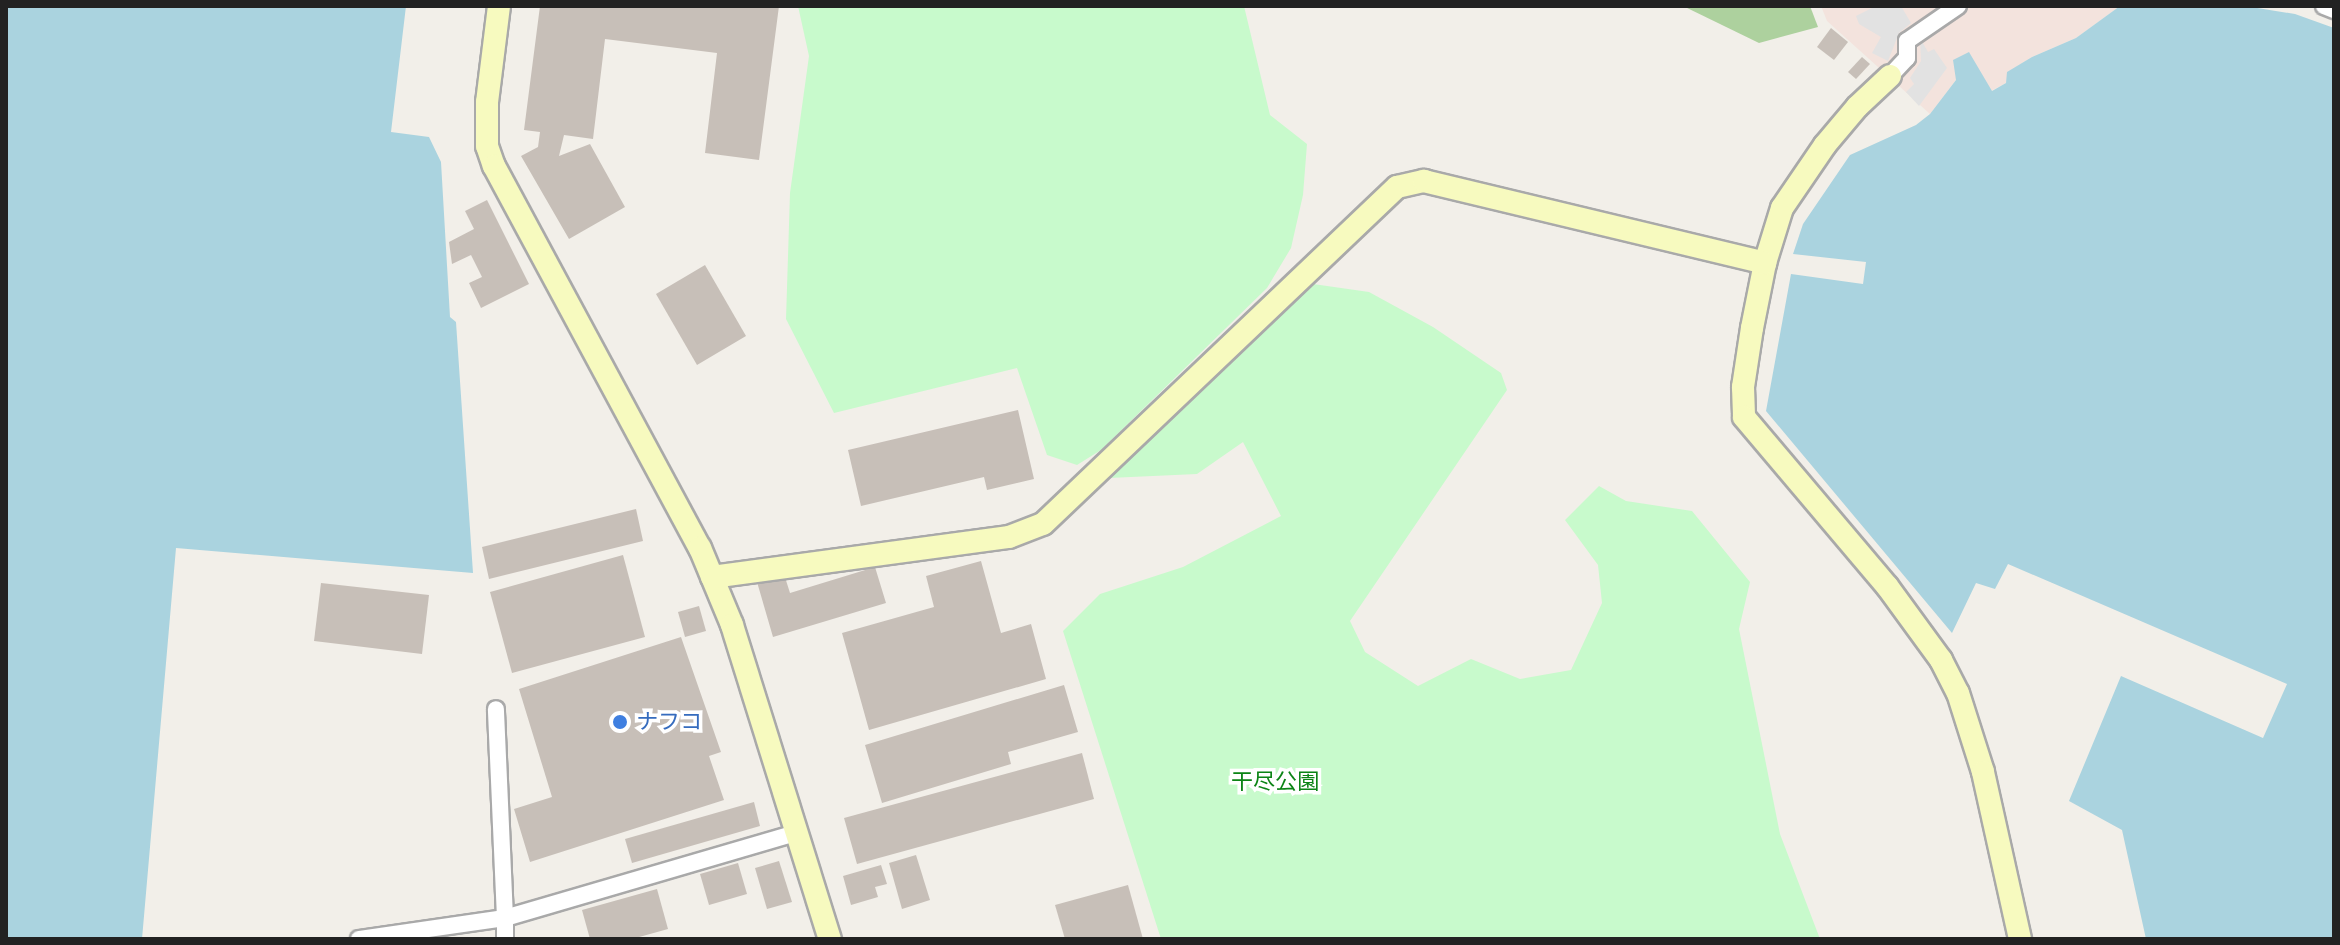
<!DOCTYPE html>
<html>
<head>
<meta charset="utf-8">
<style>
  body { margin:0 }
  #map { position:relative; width:2340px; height:945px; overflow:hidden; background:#f2efe9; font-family:"Public Sans","Noto Sans JP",sans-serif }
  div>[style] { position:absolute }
  .military>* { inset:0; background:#f3e3dd }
  .forest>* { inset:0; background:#add19e }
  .park>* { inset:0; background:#c8facc }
  .parking>* { inset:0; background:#e2e2e2 }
  .water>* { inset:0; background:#aad3df }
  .building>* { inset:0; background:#c7bfb8 }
  .roads { filter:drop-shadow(2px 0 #a9a9a9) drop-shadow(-2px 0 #a9a9a9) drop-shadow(0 2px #a9a9a9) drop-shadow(0 -2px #a9a9a9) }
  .street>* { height:16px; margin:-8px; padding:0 8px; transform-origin:8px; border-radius:8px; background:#fff }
  .secondary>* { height:22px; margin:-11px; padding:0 11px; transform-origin:11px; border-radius:11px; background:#f7fabf }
  .dots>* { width:22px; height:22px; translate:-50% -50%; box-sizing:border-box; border:4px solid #fff; border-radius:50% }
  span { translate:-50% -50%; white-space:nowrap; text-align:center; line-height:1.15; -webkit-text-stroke:7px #fff; paint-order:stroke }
  .shop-label { font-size:22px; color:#366cbe }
  .left { translate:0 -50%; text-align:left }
  .park-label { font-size:22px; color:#0c8416 }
  .frame { position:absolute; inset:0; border:8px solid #222; pointer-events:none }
</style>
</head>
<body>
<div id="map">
  <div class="military">
    <i style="clip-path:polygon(1821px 6px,2120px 6px,2076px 38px,2032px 57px,2008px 72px,2006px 83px,1991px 91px,1969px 53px,1956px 80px,1930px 114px,1827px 21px)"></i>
  </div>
  <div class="forest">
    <i style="clip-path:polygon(1683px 6px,1810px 6px,1818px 27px,1759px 43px)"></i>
  </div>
  <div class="park">
    <i style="clip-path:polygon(798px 6px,1244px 6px,1270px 115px,1307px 144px,1303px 195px,1291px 248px,1267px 288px,1101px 450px,1077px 465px,1047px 455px,1017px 368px,834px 413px,786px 319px,790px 193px,809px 56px)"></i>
    <i style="clip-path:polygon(1306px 283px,1369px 292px,1433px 327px,1501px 373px,1507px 390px,1350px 621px,1365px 652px,1418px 686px,1471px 659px,1520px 679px,1571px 670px,1602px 603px,1598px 565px,1565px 520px,1599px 486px,1626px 501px,1692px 511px,1750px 582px,1739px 629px,1780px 834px,1820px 939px,1161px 939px,1063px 631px,1100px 594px,1183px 567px,1281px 516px,1243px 442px,1197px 474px,1109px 478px)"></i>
  </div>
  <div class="parking">
    <i style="clip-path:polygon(1876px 6px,1901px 6px,1911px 23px,1899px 33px,1888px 61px,1872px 53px,1881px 37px,1859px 24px,1856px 16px)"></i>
    <i style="clip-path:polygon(1920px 38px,1928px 52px,1934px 49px,1947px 68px,1919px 106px,1906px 92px,1914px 84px,1910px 78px,1921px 61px)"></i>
  </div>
  <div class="water">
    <i style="clip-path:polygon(6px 6px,406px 6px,391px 132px,429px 137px,441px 162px,450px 317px,456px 322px,473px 573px,176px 548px,142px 939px,6px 939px)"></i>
    <i style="clip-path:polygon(2120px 6px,2245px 6px,2295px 14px,2334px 28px,2334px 939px,2146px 939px,2122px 830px,2069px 801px,2121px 676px,2263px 738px,2287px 684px,2008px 564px,1995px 589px,1976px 583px,1952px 633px,1766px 411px,1791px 274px,1863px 284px,1866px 262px,1793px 254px,1803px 224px,1850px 155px,1916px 125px,1930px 114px,1956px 80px,1953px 60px,1969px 52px,1992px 91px,2006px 83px,2007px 72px,2032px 57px,2076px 38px)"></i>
  </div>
  <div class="building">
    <i style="clip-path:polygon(540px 6px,779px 6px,759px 160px,705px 153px,717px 53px,605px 39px,593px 139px,564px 135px,559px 156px,590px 144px,625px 207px,569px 239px,521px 156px,538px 147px,540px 132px,524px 130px)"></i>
    <i style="clip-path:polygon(1831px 28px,1848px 42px,1834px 60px,1817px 47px)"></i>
    <i style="clip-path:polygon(1862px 57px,1870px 64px,1856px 79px,1848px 72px)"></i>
    <i style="clip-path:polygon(487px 200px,529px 284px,481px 308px,469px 283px,482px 277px,471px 255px,452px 264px,449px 242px,474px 229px,465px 211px)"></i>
    <i style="clip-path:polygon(705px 265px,746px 336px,697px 365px,656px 294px)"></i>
    <i style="clip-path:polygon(1018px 410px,1034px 479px,987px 490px,984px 477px,861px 506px,848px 450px)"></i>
    <i style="clip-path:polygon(636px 509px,643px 541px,489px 579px,482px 547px)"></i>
    <i style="clip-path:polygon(623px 555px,645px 637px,512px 673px,490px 592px)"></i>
    <i style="clip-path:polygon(981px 561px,1001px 633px,1031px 624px,1046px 679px,869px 730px,842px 633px,934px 607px,926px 576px)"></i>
    <i style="clip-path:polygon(875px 567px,886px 603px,773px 637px,757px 582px,784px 574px,790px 593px)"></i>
    <i style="clip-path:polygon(321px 583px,429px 595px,422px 654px,314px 641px)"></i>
    <i style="clip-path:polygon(699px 606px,706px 631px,685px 637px,678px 612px)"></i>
    <i style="clip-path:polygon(681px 637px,721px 752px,709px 756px,724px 800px,530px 862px,514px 809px,552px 797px,519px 689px)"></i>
    <i style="clip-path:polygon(1064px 685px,1078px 732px,1008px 752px,1011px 764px,882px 803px,865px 745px)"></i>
    <i style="clip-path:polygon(1082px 753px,1094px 799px,857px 864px,844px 818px)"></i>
    <i style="clip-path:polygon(754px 802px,760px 826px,632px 863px,625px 839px)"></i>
    <i style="clip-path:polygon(916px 855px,930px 900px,902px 909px,889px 863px)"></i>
    <i style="clip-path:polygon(779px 861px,792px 902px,767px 909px,755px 868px)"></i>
    <i style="clip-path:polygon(738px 863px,747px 894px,709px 905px,700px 874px)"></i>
    <i style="clip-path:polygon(881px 865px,887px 884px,875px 887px,878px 897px,851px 905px,843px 876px)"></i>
    <i style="clip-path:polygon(1128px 885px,1143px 939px,1065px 939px,1055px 905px)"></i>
    <i style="clip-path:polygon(657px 889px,668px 929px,632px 939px,590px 939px,582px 910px)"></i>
  </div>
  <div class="roads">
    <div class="street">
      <i style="left:2324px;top:6px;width:11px;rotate:22deg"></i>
      <i style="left:1890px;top:76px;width:25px;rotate:-47deg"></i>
      <i style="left:1907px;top:58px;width:17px;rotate:-90deg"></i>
      <i style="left:1907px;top:41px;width:62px;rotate:-34.5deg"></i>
      <i style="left:359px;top:939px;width:148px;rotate:-8.2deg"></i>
      <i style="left:505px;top:918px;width:209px;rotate:-92.5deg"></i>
      <i style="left:505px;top:939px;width:21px;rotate:-90deg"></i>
      <i style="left:505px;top:918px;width:306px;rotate:-16.3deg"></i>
    </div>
    <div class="secondary">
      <i style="left:499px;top:6px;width:97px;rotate:97.1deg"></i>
      <i style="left:487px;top:102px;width:44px;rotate:90deg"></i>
      <i style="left:487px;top:146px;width:21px;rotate:71deg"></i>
      <i style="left:494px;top:166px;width:434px;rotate:61.7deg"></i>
      <i style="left:700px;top:548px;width:83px;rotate:67.4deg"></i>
      <i style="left:732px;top:625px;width:329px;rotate:72.7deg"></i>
      <i style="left:1890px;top:76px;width:45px;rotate:136.8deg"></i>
      <i style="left:1857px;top:107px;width:50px;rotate:130.1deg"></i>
      <i style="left:1825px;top:145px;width:76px;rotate:124.3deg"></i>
      <i style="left:1782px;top:208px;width:58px;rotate:107.2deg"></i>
      <i style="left:1765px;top:263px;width:66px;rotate:101.3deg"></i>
      <i style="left:1752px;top:328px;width:60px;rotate:98.7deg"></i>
      <i style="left:1743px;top:387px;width:30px;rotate:88deg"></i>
      <i style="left:1744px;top:417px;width:221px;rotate:49.8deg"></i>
      <i style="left:1887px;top:586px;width:92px;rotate:53.9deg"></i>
      <i style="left:1941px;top:660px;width:37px;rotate:63deg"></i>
      <i style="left:1958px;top:693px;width:83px;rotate:72.4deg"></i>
      <i style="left:1983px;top:772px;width:171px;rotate:77.5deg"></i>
      <i style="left:712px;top:577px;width:300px;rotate:-7.7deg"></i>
      <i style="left:1009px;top:537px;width:36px;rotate:-21deg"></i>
      <i style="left:1043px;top:524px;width:489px;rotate:-43.6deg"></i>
      <i style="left:1397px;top:187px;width:28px;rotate:-13deg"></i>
      <i style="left:1424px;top:181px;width:351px;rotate:13.5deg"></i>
    </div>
  </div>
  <div class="dots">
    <i style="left:620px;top:722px;background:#3f7fe0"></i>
  </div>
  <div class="shop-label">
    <span class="left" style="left:636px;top:722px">ナフコ</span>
  </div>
  <div class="park-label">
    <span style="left:1275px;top:782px">干尽公園</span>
  </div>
  <div class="frame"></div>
</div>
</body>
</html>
